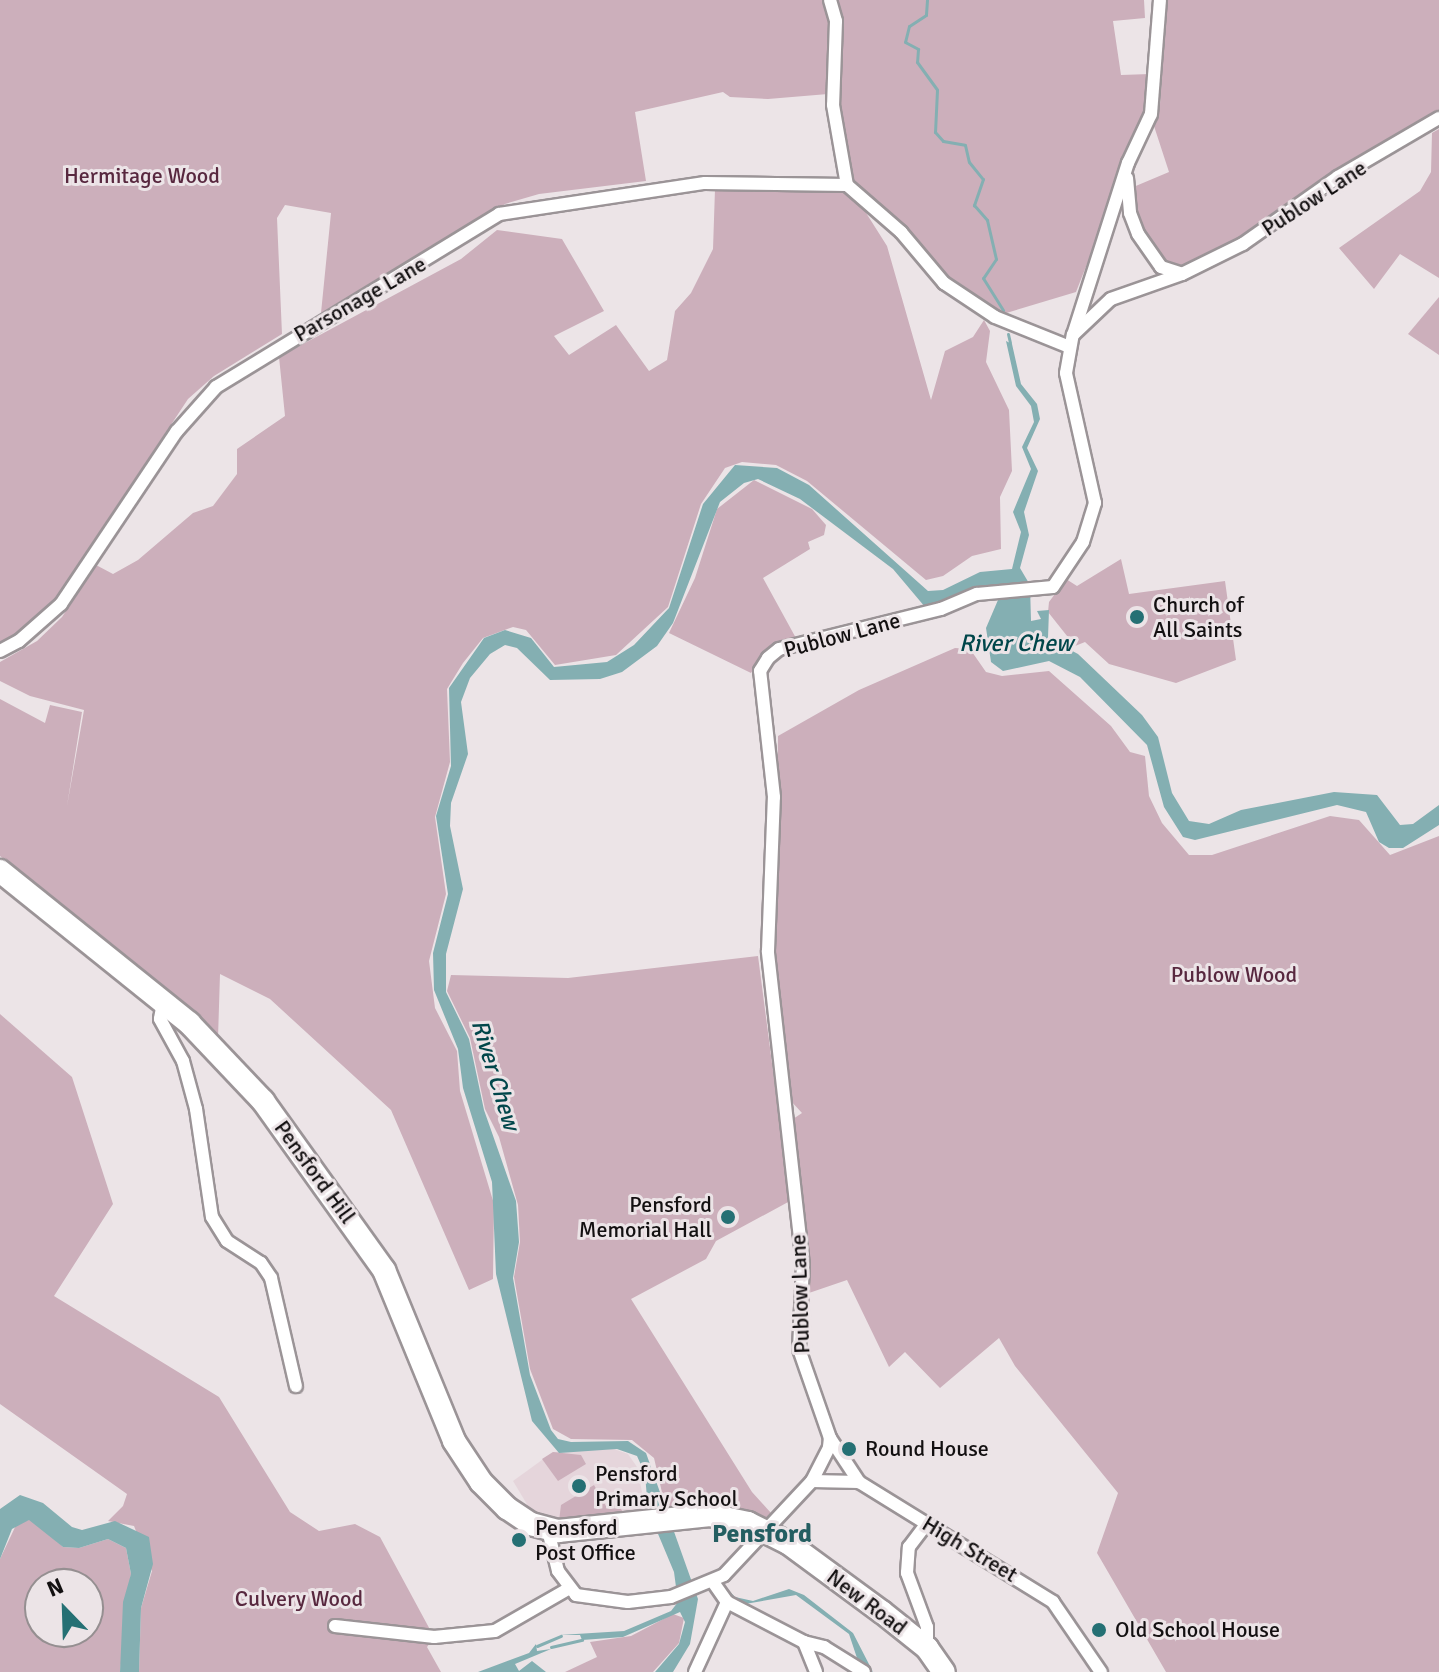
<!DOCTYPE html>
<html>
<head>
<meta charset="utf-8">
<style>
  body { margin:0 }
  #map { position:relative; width:1439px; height:1672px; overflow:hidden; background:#ece4e7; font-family:Signika,sans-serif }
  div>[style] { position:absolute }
  .built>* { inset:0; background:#e5d5db }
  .green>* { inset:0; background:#ccafbb }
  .water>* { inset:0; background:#84afb2 }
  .stream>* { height:3px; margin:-1.5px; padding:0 1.5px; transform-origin:1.5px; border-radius:1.5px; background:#84afb2 }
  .roads { filter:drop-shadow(2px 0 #9b9497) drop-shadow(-2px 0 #9b9497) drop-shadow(0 2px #9b9497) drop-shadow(0 -2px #9b9497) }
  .street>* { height:12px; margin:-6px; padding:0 6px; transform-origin:6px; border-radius:6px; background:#fff }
  .highway>* { height:22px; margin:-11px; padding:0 11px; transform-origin:11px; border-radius:11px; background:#fff }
  .dots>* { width:22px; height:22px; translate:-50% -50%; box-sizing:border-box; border:4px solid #ece4e7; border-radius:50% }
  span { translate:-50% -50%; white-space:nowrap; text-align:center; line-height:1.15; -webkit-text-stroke:6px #ece4e7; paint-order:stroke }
  .park-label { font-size:22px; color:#58283f }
  .street-label { font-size:22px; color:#131011 }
  .poi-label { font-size:22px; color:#131011 }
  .left { translate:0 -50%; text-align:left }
  .right { translate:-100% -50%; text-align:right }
  .water-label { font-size:24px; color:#00464a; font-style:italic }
  .quarter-label { font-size:26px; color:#245e61; font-weight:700 }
  .north { position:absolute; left:24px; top:1568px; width:80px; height:80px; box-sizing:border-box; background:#ece4e7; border:2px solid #958f91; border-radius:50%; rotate:337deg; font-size:22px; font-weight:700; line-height:32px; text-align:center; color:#131011 }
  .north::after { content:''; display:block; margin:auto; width:28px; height:36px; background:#257074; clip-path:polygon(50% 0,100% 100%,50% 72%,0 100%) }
</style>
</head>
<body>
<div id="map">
  <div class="built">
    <i style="clip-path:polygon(614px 1449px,628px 1454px,637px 1467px,646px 1512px,575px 1523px,534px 1516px,513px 1481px,553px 1452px)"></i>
  </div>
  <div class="green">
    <i style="clip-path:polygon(0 0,822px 0,828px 20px,828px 94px,768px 99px,730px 97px,723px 92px,635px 112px,646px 181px,539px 194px,505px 204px,411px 264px,321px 313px,331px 213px,285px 205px,277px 218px,282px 334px,214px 376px,188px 399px,60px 593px,29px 625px,0 644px)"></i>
    <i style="clip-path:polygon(835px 0,1144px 0,1145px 18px,1113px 21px,1121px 75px,1150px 74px,1146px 114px,1076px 292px,1003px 314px,945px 279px,916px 238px,855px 184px,838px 103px,843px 29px)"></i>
    <i style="clip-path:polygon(1167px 0,1439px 0,1439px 113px,1262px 227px,1180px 268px,1164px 264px,1136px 223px,1131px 188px,1169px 172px,1153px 123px,1160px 104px)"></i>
    <i style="clip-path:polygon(1439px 129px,1439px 278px,1400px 254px,1374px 289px,1339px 248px,1420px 191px,1431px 172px,1432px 133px)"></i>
    <i style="clip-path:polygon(715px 189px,846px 190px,856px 197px,887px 246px,931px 400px,945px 351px,973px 337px,984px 320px,990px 331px,986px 362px,1009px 410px,1012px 471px,1000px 497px,1001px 549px,972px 556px,943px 576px,926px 580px,807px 481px,776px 465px,742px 462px,725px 468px,701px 504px,668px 607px,616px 655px,555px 665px,526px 630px,513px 627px,483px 638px,463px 663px,447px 689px,450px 762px,435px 817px,446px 894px,429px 961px,435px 1008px,457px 1051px,460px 1091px,494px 1204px,493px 1279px,469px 1290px,391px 1110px,270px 999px,220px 974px,218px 1038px,0 856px,0 699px,45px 723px,50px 705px,82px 712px,67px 806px,84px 710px,30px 696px,0 681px,0 662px,37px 641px,62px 617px,96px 565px,113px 574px,138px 560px,193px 513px,213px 506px,237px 474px,237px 449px,285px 416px,279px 357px,461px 259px,497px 230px,562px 239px,604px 311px,554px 336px,569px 355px,616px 325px,649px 371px,667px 360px,675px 311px,691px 293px,713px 249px)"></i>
    <i style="clip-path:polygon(1439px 297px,1439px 355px,1408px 334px)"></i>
    <i style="clip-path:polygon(754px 480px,812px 509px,826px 525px,824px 535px,808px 542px,810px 549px,763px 578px,797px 640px,763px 654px,751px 673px,669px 633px,695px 578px,717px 509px)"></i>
    <i style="clip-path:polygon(1121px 559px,1129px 594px,1225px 581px,1236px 660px,1176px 683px,1109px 664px,1085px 642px,1075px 646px,1048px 612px,1049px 602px,1066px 579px,1077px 586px)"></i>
    <i style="clip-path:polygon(955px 648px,970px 649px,986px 672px,1002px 676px,1049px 671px,1111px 726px,1130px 752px,1145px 756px,1149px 796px,1162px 823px,1189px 855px,1212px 855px,1330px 816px,1359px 820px,1390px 855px,1439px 836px,1439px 1672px,1166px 1672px,1097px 1553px,1118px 1493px,1015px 1366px,999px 1338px,940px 1388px,905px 1352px,889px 1367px,847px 1280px,806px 1294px,793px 1119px,802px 1113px,790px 1100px,776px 954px,778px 736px,859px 690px)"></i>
    <i style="clip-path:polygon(758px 956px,790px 1201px,716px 1241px,706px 1259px,631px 1299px,752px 1492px,771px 1513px,765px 1519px,728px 1503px,671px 1507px,664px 1501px,654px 1458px,632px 1440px,571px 1439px,553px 1429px,530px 1369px,514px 1277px,520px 1242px,518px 1205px,499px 1137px,485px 1109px,470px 1038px,447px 991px,451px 975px,568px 978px)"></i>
    <i style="clip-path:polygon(0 1014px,72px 1077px,113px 1204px,54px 1296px,219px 1397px,290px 1512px,319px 1531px,355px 1524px,380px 1537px,434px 1637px,427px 1647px,441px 1672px,139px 1672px,141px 1608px,152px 1571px,134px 1526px,108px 1521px,123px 1506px,127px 1494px,0 1404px)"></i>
    <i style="clip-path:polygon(553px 1452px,581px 1455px,586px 1464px,558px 1481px,542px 1459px)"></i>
    <i style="clip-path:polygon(594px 1485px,607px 1508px,618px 1504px,624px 1514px,559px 1521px,561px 1505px)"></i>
    <i style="clip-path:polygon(evenodd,32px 1519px,63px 1547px,79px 1548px,108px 1539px,126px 1548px,131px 1574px,120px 1672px,0 1672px,0 1559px,17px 1523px,32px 1519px,40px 1584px,88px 1584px,88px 1632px,40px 1632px,40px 1584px)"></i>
    <i style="clip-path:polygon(673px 1614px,684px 1618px,679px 1643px,653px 1672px,565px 1672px,597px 1657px,590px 1642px,631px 1636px)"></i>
  </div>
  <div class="water">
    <i style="clip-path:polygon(1006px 341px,1012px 344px,1021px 384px,1037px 404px,1040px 419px,1027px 448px,1038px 471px,1024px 512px,1029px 535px,1020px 568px,1030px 585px,1031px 621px,1041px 619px,1037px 611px,1049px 610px,1048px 638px,1078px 654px,1142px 715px,1158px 737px,1172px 793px,1189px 821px,1209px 824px,1241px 810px,1334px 792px,1377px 795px,1400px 825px,1413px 824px,1439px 805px,1439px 825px,1403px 848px,1389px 848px,1379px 842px,1366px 812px,1337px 805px,1195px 840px,1183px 837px,1164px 807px,1147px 745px,1080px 677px,1049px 661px,1003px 671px,991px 662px,986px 628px,1004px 586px,974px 588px,925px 607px,893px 569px,800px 499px,758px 479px,744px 483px,720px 502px,673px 623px,657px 646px,622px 672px,600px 679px,550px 680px,517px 648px,505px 645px,490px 654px,470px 678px,461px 702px,468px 754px,451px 803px,450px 826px,463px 889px,446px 954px,446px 992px,469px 1039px,484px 1110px,516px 1201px,519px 1242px,513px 1278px,530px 1375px,551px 1430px,558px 1439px,571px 1442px,628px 1441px,646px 1453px,698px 1599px,690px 1644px,673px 1672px,655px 1672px,679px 1644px,685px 1622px,680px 1612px,623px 1637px,582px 1640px,580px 1635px,560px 1635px,624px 1631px,671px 1611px,678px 1602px,674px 1572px,648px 1510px,645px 1474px,637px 1456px,617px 1449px,559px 1453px,532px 1421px,496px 1274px,492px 1182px,463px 1088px,458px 1049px,434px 990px,433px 953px,448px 894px,436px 816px,451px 766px,449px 688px,484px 638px,505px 630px,531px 638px,554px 667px,607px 662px,634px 645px,669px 608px,703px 504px,735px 465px,777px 468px,809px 485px,928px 591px,943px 590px,980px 572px,1012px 569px,1021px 532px,1013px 512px,1031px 469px,1022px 447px,1034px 422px,1031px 406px,1016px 386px)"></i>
    <i style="clip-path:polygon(20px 1495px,43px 1503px,72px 1527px,82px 1530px,115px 1521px,149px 1537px,153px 1564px,141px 1608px,139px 1672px,120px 1672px,123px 1602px,131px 1574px,126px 1548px,108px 1539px,79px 1548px,63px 1547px,29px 1520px,12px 1529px,0 1559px,0 1509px)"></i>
    <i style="clip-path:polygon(724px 1585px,735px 1597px,753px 1601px,789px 1589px,804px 1595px,853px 1633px,873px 1672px,859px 1664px,849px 1634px,796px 1595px,745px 1604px,727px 1595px)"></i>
    <i style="clip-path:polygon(536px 1644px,537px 1651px,551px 1649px,515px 1664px,519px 1671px,532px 1661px,546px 1672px,478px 1672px,529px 1653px)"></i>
  </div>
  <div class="stream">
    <i style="left:927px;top:0;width:15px;rotate:94deg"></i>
    <i style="left:926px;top:15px;width:20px;rotate:147deg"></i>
    <i style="left:909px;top:26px;width:16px;rotate:104deg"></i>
    <i style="left:905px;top:42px;width:15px;rotate:28deg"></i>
    <i style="left:918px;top:49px;width:13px;rotate:94deg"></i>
    <i style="left:917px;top:62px;width:34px;rotate:54deg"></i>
    <i style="left:937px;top:90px;width:42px;rotate:92.7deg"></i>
    <i style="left:935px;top:132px;width:12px;rotate:48deg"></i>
    <i style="left:943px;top:141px;width:22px;rotate:10deg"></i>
    <i style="left:965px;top:145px;width:17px;rotate:77deg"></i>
    <i style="left:969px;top:162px;width:22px;rotate:51deg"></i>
    <i style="left:983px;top:179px;width:28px;rotate:109deg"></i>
    <i style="left:974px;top:205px;width:20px;rotate:49deg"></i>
    <i style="left:987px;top:220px;width:40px;rotate:77deg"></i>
    <i style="left:996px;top:259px;width:23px;rotate:124deg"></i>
    <i style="left:983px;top:278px;width:38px;rotate:58deg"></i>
    <i style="left:1008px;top:334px;width:9px;rotate:77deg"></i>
    <i style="left:537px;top:1646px;width:26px;rotate:-23deg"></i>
    <i style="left:551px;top:1647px;width:32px;rotate:-13deg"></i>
  </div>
  <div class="roads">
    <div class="street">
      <i style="left:830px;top:0;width:22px;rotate:74deg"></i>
      <i style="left:836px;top:21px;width:84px;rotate:92deg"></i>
      <i style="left:833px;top:105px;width:81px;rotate:80.1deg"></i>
      <i style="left:847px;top:185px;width:72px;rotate:41deg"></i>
      <i style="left:901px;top:232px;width:67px;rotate:49.9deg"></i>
      <i style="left:944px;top:283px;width:61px;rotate:33.7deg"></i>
      <i style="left:995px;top:317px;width:78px;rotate:21.9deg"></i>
      <i style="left:1127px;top:178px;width:35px;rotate:85deg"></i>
      <i style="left:1130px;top:213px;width:22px;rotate:69deg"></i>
      <i style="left:1138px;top:234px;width:40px;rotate:55.1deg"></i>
      <i style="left:1161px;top:267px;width:22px;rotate:18deg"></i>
      <i style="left:1073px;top:335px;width:181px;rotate:-72.3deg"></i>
      <i style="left:1128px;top:163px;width:54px;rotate:-64.9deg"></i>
      <i style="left:1151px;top:114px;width:114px;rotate:-85.5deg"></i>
      <i style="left:0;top:651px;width:21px;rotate:-28deg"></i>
      <i style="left:19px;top:641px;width:56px;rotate:-41.4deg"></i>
      <i style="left:61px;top:604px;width:208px;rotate:-56.2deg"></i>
      <i style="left:177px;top:431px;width:59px;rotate:-48.4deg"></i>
      <i style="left:216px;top:387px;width:332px;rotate:-31.4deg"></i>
      <i style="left:499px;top:214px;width:208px;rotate:-8.6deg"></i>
      <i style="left:705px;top:183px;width:142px;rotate:0.8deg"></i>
      <i style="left:163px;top:1003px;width:16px;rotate:101deg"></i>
      <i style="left:160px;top:1019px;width:48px;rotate:61.3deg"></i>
      <i style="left:183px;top:1061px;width:50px;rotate:74.8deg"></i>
      <i style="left:196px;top:1109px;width:109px;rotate:81.6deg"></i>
      <i style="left:212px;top:1217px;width:28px;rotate:58deg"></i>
      <i style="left:227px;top:1241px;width:40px;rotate:32.9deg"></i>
      <i style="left:261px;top:1263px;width:18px;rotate:56deg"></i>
      <i style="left:271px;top:1278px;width:111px;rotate:77deg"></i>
      <i style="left:830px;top:1438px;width:53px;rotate:56.6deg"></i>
      <i style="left:859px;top:1482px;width:228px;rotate:31.7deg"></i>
      <i style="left:1053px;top:1602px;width:85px;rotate:55.6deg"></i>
      <i style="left:812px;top:1481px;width:47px;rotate:1.2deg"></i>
      <i style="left:548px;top:1530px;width:42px;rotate:76.3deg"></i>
      <i style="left:558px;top:1571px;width:30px;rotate:53deg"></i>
      <i style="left:576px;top:1595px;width:52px;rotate:7.7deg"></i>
      <i style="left:628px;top:1602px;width:43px;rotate:-6.6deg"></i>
      <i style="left:671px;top:1597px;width:57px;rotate:-22.5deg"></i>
      <i style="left:724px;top:1575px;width:129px;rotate:-46.9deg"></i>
      <i style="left:812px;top:1481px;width:38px;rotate:-63deg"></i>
      <i style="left:829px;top:1447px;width:9px;rotate:-84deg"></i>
      <i style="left:830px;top:1438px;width:94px;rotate:-109.2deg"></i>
      <i style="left:799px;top:1349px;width:84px;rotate:-87.3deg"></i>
      <i style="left:803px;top:1265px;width:316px;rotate:-96.4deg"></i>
      <i style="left:768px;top:951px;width:154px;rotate:-87.8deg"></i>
      <i style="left:774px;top:797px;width:127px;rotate:-96.3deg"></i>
      <i style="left:760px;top:671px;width:15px;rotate:-58deg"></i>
      <i style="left:768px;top:658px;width:14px;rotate:-39deg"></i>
      <i style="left:779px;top:649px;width:167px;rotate:-13.9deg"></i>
      <i style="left:941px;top:609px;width:39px;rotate:-23deg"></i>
      <i style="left:977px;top:594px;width:76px;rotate:-5.3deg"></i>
      <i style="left:1053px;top:587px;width:54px;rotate:-56.3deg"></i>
      <i style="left:1083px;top:542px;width:41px;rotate:-72.9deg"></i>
      <i style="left:1095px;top:503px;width:133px;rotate:-102.6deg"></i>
      <i style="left:1066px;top:373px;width:39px;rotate:-80deg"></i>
      <i style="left:1073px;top:335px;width:52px;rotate:-43.5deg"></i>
      <i style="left:1111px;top:299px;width:75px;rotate:-19.4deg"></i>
      <i style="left:1182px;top:274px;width:68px;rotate:-26.2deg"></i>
      <i style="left:1243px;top:244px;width:116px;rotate:-35.2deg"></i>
      <i style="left:1338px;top:177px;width:117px;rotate:-30.3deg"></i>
      <i style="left:727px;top:1602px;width:87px;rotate:27.5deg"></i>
      <i style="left:804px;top:1642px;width:32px;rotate:68deg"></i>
      <i style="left:335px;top:1626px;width:100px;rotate:6.3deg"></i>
      <i style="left:434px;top:1637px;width:61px;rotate:-5.6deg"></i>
      <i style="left:495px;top:1631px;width:84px;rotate:-29.9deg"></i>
      <i style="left:804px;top:1642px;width:21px;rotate:14deg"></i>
      <i style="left:824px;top:1647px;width:47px;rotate:32deg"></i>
      <i style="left:927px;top:1648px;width:21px;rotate:-90deg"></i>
      <i style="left:927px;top:1627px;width:58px;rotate:-110.3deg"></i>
      <i style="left:907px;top:1573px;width:26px;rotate:-86deg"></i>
      <i style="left:909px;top:1547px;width:30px;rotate:-53deg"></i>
      <i style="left:695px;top:1672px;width:77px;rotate:-65.4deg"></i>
      <i style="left:727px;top:1602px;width:24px;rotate:-125deg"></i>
    </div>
    <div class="highway">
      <i style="left:0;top:871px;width:243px;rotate:38.8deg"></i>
      <i style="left:189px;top:1023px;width:108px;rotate:46.5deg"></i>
      <i style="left:263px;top:1101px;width:208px;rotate:54.4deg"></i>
      <i style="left:384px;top:1270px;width:185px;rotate:67.7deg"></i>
      <i style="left:454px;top:1441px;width:49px;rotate:56.6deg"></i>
      <i style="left:481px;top:1482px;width:37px;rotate:45deg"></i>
      <i style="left:507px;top:1508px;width:29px;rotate:34deg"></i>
      <i style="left:531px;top:1524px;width:28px;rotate:15deg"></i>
      <i style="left:558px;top:1531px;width:153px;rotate:-6deg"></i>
      <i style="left:710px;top:1515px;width:39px;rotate:12deg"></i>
      <i style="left:748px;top:1523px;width:45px;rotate:26.6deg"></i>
      <i style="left:788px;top:1543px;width:117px;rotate:36.3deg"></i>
      <i style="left:882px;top:1612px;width:58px;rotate:38.7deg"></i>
      <i style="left:927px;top:1648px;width:29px;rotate:55deg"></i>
    </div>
  </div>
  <div class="dots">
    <i style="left:1137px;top:617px;background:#257074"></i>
    <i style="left:728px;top:1217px;background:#257074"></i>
    <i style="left:849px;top:1449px;background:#257074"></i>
    <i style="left:579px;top:1486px;background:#257074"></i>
    <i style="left:519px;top:1540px;background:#257074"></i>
    <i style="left:1099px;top:1630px;background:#257074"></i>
  </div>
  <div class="park-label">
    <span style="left:142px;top:176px">Hermitage Wood</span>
    <span style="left:1234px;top:975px">Publow Wood</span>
    <span style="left:299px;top:1599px">Culvery Wood</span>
  </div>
  <div class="street-label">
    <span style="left:1314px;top:198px;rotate:-33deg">Publow Lane</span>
    <span style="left:360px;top:299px;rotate:-30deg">Parsonage Lane</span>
    <span style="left:842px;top:635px;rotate:-15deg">Publow Lane</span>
    <span style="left:315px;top:1172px;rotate:54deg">Pensford Hill</span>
    <span style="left:800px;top:1294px;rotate:-92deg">Publow Lane</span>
    <span style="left:970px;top:1549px;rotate:31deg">High Street</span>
    <span style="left:867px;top:1602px;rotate:37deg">New Road</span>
  </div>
  <div class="poi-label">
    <span class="left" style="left:1153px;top:617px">Church of<br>All Saints</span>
    <span class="right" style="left:712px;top:1217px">Pensford<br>Memorial Hall</span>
    <span class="left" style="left:865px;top:1449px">Round House</span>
    <span class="left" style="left:595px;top:1486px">Pensford<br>Primary School</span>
    <span class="left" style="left:535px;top:1540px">Pensford<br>Post Office</span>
    <span class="left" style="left:1115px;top:1630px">Old School House</span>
  </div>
  <div class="water-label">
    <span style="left:1016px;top:644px">River Chew</span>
    <span style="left:495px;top:1075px;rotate:73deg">River Chew</span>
  </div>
  <div class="quarter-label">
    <span style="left:762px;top:1535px">Pensford</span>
  </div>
  <div class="north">N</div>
</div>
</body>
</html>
